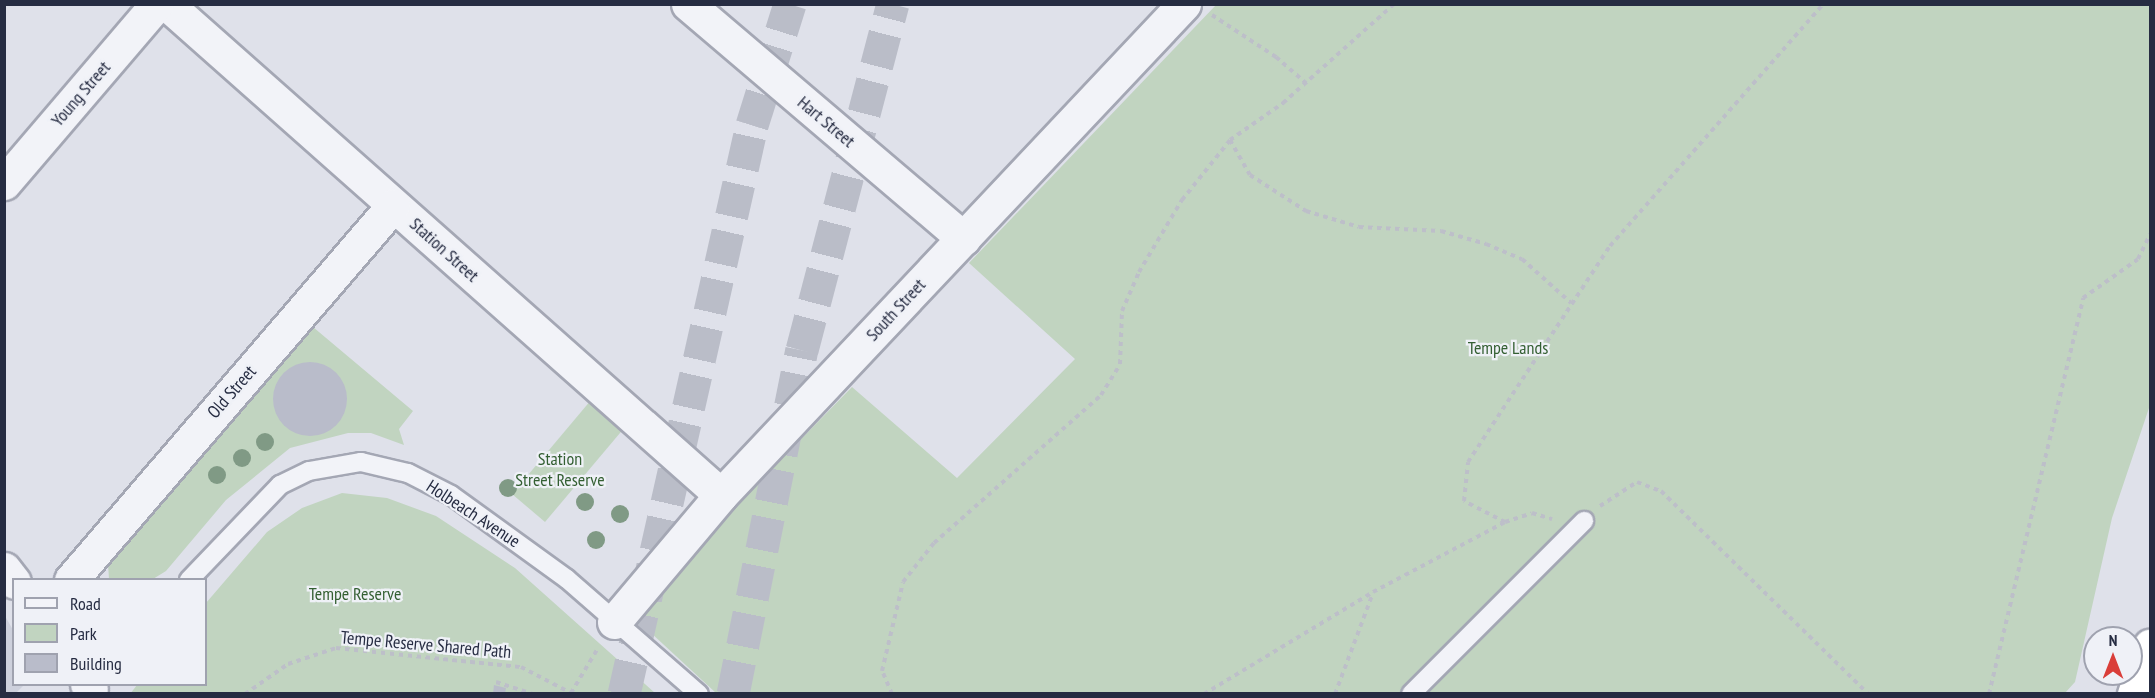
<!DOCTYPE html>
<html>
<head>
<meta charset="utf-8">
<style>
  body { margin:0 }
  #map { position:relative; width:2155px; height:698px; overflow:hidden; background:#dfe1ea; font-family:"PT Sans Narrow",sans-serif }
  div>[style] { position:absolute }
  .built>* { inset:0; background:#cdd0dc }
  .green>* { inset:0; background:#c1d4c0 }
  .building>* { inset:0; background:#b9bcca }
  .round { border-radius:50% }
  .highway-tunnel>* { height:33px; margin-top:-16.5px; transform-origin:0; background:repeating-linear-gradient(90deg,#babdc8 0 33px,transparent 0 49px) }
  .path>* { height:4px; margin-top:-2px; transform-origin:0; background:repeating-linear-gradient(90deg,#bdbfc9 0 4.5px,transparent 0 9px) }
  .roads { filter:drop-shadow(2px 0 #a4a7b4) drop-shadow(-2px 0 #a4a7b4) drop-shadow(0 2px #a4a7b4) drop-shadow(0 -2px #a4a7b4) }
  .lane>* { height:18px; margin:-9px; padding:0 9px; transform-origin:9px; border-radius:9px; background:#f2f3f8 }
  .street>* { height:33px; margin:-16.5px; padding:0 16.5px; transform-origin:16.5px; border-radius:16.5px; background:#f2f3f8 }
  .highway>* { height:33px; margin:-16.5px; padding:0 16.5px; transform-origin:16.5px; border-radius:16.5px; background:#fff }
  .trees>* { width:18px; height:18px; margin:-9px; border-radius:50%; background:#809a85 }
  span { translate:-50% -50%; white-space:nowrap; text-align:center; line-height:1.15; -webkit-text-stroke:4.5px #eff1f7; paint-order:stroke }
  .street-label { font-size:18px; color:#262c42 }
  .park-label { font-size:18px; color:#335f32 }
  .frame { position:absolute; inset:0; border:6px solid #262c42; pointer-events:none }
  .legend { position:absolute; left:12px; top:578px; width:195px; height:108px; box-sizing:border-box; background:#eff1f7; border:2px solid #9fa2af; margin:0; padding:8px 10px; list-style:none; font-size:18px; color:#262c42 }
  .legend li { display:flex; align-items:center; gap:12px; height:30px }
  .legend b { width:30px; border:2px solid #9fa2af }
  .north { position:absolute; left:2083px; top:626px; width:60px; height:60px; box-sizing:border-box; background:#eff1f7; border:2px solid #9fa2af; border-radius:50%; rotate:0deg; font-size:16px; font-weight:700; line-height:24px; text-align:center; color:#262c42 }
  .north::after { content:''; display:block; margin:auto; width:21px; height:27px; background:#da3e39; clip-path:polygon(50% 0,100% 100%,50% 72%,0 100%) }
</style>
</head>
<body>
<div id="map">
  <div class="built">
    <i style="clip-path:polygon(5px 616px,13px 630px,14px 684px,24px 685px,16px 693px,5px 693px)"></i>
  </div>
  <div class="green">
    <i style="clip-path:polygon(1216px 5px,2150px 5px,2150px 405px,2112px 518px,2075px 682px,2065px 693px,716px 693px,637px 620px,637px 607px,852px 387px,957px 478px,1075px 359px,969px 263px)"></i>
    <i style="clip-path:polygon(313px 327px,413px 411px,399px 429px,404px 445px,371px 433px,348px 433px,290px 448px,226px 500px,166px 571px,153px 579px,109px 579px,108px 564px)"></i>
    <i style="clip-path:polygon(602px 387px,636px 414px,545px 522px,512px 494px)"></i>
    <i style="clip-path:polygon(342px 493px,387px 498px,436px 516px,515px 568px,655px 693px,130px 694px,137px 685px,206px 684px,206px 603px,267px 532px,302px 508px)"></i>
  </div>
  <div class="building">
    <i class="round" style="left:273px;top:362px;width:74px;height:74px"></i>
    <i style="clip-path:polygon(494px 685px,506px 688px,505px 694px,493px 694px)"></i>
  </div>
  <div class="highway-tunnel">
    <i style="left:624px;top:694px;width:583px;rotate:-77.32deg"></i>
    <i style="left:752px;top:125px;width:127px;rotate:-72.6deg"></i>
    <i style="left:733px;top:694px;width:351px;rotate:-78.7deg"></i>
    <i style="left:802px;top:350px;width:358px;rotate:-75.3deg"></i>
  </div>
  <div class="path">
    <i style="left:1212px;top:15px;width:77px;rotate:33.3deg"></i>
    <i style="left:1276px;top:57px;width:40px;rotate:41deg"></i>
    <i style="left:1230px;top:140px;width:40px;rotate:60.3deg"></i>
    <i style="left:1250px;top:175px;width:67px;rotate:32.7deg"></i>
    <i style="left:1306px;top:211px;width:55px;rotate:16.8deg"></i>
    <i style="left:1359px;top:227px;width:82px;rotate:2.8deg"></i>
    <i style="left:1441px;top:231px;width:47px;rotate:16.1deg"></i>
    <i style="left:1486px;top:244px;width:39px;rotate:23deg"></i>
    <i style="left:1522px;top:259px;width:66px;rotate:41.9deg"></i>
    <i style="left:1600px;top:506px;width:44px;rotate:-33deg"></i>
    <i style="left:1637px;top:482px;width:26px;rotate:21deg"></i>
    <i style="left:1661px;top:491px;width:290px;rotate:44.4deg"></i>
    <i style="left:1505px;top:522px;width:46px;rotate:-152.9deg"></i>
    <i style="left:1464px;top:501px;width:39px;rotate:-84deg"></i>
    <i style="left:1468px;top:462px;width:258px;rotate:-56.7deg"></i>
    <i style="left:1610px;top:246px;width:322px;rotate:-48.6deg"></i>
    <i style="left:496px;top:682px;width:40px;rotate:18deg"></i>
    <i style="left:571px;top:693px;width:52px;rotate:-59deg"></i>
    <i style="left:245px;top:694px;width:52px;rotate:-34.9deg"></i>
    <i style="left:288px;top:664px;width:51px;rotate:-18.4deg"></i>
    <i style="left:336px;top:648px;width:186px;rotate:5.9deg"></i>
    <i style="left:521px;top:667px;width:59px;rotate:27.4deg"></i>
    <i style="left:892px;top:694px;width:25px;rotate:-113deg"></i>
    <i style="left:882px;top:671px;width:91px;rotate:-76.7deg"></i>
    <i style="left:903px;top:582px;width:50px;rotate:-51.5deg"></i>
    <i style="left:934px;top:543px;width:223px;rotate:-41.5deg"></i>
    <i style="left:1101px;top:395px;width:36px;rotate:-58deg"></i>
    <i style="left:1120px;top:364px;width:53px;rotate:-87.8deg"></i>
    <i style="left:1122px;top:311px;width:43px;rotate:-66.4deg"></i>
    <i style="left:1139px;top:272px;width:84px;rotate:-59.2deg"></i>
    <i style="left:1182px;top:200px;width:77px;rotate:-51.3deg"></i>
    <i style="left:1230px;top:140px;width:65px;rotate:-34.9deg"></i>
    <i style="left:1283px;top:103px;width:149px;rotate:-41.7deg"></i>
    <i style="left:1204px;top:694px;width:197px;rotate:-31.1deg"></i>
    <i style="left:1373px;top:592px;width:149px;rotate:-27.9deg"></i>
    <i style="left:1505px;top:522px;width:28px;rotate:-18deg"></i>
    <i style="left:1532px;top:513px;width:21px;rotate:17deg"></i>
    <i style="left:1335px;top:694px;width:108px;rotate:-69.4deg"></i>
    <i style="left:1989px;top:694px;width:407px;rotate:-76.6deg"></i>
    <i style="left:2083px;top:298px;width:67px;rotate:-35.3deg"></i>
    <i style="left:2138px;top:259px;width:28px;rotate:-64deg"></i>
  </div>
  <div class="roads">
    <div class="lane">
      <i style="left:189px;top:580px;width:132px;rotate:-46.2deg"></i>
      <i style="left:280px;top:485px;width:32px;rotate:-26deg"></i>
      <i style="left:309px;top:471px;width:53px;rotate:-9.8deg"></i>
      <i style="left:361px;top:462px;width:48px;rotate:13.2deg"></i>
      <i style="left:408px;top:473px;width:48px;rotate:27.1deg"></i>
      <i style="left:451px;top:495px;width:143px;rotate:35.9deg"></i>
      <i style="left:567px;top:579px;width:175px;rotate:41.1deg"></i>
      <i style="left:1411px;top:694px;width:245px;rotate:-45deg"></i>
    </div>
    <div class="street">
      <i style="left:167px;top:4px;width:740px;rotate:41.55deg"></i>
      <i style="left:688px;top:4px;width:362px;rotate:40.4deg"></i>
      <i style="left:4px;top:183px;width:235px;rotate:-49.5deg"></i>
      <i style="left:4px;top:569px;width:16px;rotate:52deg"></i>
      <i style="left:71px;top:580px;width:494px;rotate:-49.3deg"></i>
      <i style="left:614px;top:622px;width:166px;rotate:-49.9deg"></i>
      <i style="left:721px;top:495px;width:675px;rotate:-46.68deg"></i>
      <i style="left:87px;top:684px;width:6px;rotate:51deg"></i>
    </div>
    <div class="highway">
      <i style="left:2134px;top:694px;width:51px;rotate:-71.6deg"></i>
    </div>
  </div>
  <div class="trees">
    <i style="left:265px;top:442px"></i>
    <i style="left:242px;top:458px"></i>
    <i style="left:217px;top:475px"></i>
    <i style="left:508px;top:488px"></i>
    <i style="left:585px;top:502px"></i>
    <i style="left:620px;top:514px"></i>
    <i style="left:596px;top:540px"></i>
  </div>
  <div class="street-label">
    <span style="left:81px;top:94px;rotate:-49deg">Young Street</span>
    <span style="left:826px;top:122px;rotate:40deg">Hart Street</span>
    <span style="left:444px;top:250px;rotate:42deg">Station Street</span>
    <span style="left:896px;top:310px;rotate:-47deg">South Street</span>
    <span style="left:232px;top:392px;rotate:-49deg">Old Street</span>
    <span style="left:473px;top:514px;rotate:33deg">Holbeach Avenue</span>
    <span style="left:426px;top:645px;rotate:5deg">Tempe Reserve Shared Path</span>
  </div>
  <div class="park-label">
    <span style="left:1508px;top:348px">Tempe Lands</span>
    <span style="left:560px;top:470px">Station<br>Street Reserve</span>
    <span style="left:355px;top:594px">Tempe Reserve</span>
  </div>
  <div class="frame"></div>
  <ul class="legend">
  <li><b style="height:8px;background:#f2f3f8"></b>Road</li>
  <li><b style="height:16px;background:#c1d4c0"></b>Park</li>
  <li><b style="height:16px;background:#b9bcca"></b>Building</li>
  </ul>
  <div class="north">N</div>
</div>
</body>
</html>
